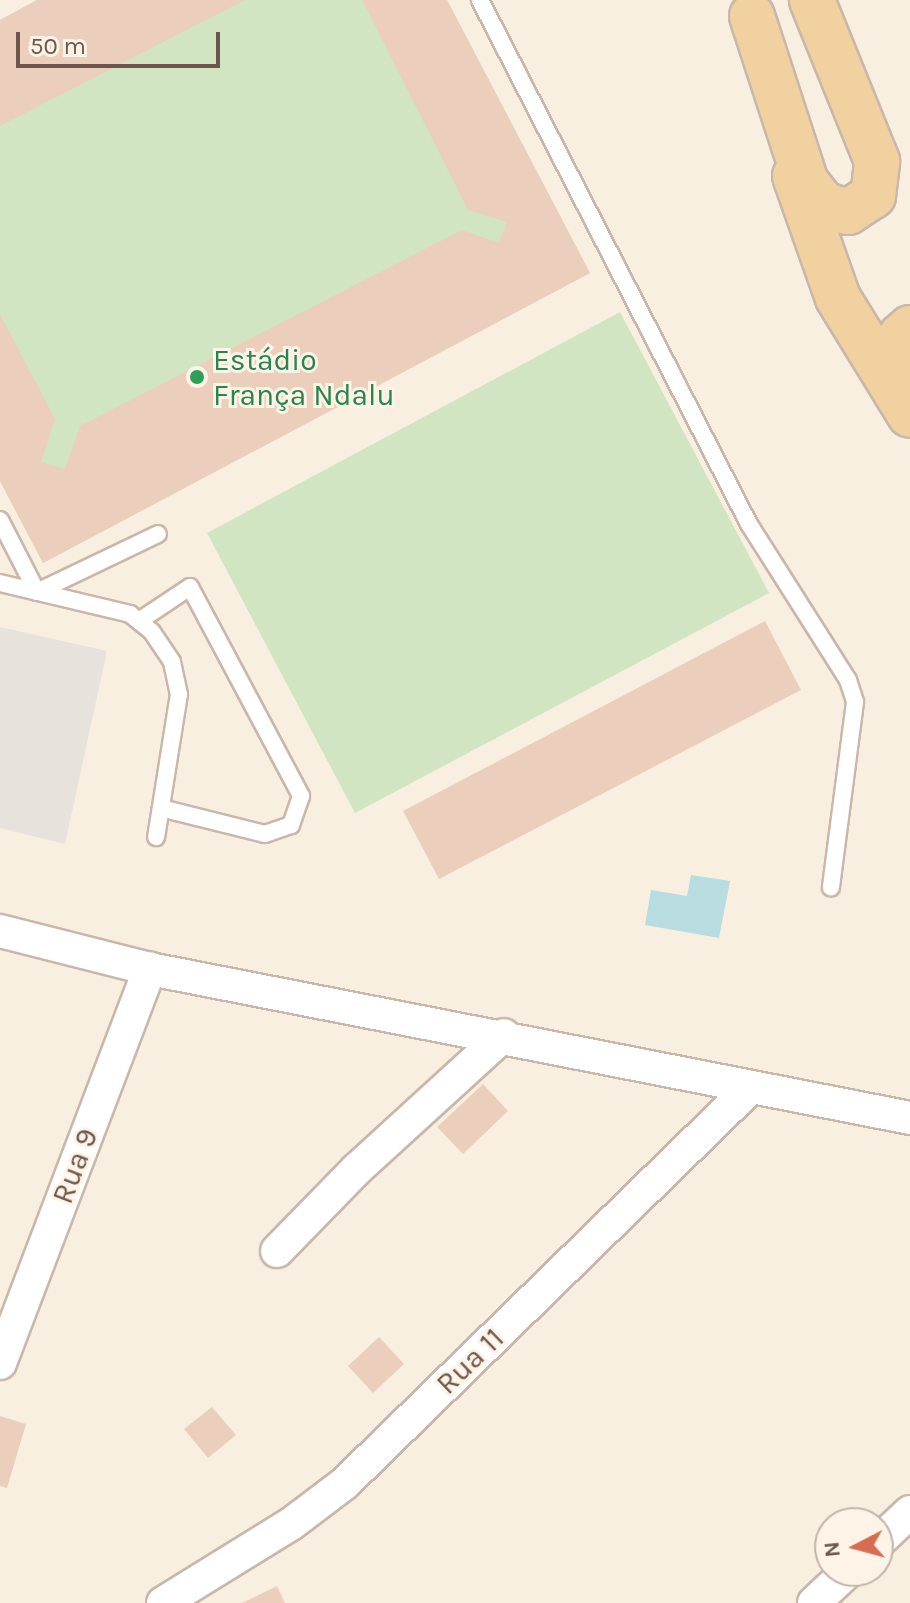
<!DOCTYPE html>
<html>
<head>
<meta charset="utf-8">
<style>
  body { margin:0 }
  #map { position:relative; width:910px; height:1603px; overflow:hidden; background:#f9efe1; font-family:Karla,sans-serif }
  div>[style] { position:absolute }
  .industrial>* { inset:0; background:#e8e2dc }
  .green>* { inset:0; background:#d1e5c2 }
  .water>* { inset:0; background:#b9dce0 }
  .building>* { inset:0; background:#eccebc }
  .roads { filter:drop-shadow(2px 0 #c8b7aa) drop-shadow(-2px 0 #c8b7aa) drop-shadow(0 2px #c8b7aa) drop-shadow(0 -2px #c8b7aa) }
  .lane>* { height:16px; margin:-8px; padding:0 8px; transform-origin:8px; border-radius:8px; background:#fff }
  .street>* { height:32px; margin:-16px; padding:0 16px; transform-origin:16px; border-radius:16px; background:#fff }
  .primary>* { height:44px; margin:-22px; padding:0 22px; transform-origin:22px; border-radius:22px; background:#f2d1a0 }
  .dots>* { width:22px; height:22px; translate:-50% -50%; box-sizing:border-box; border:4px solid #fdf3e7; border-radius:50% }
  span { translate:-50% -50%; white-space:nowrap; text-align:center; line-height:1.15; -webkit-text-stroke:6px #fdf3e7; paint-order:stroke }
  .leisure-label { font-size:30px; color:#27864d }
  .left { translate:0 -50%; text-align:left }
  .street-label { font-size:30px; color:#6e564b }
  .north { position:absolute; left:814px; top:1507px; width:80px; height:80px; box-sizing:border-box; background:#fdf3e7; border:2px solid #c4b4a9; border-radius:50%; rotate:264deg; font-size:22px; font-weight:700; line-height:32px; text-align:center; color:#6e564b }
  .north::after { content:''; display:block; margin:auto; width:28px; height:36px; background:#d76c52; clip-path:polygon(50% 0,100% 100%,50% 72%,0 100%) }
  .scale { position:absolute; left:16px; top:32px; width:204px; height:36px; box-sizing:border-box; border:4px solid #6e564b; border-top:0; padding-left:10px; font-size:24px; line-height:28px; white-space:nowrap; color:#6e564b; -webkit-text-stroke:6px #fdf3e7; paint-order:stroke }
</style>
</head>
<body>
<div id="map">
  <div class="industrial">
    <i style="clip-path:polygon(0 627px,107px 651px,65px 844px,0 828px)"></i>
  </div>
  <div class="green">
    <i style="clip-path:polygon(37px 0,447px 0,590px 273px,43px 563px,0 481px,0 20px)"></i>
    <i style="clip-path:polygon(620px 312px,769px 593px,355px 813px,207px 533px)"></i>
  </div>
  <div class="water">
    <i style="clip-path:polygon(691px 875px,730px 881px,719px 938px,645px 925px,651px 890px,687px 896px)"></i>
  </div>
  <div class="building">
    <i style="clip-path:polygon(37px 0,245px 0,0 126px,0 20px)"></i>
    <i style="clip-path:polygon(362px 0,447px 0,590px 273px,43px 563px,0 481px,0 314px,55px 419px,41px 462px,65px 469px,80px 426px,462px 230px,499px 243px,507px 222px,468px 210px)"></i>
    <i style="clip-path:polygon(765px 621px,801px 690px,439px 879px,403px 811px)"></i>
    <i style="clip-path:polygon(483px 1084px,508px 1111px,463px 1154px,437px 1127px)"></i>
    <i style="clip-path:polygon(379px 1337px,404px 1364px,373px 1393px,348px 1366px)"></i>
    <i style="clip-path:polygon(212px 1407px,236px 1435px,208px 1458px,184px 1429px)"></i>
    <i style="clip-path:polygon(0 1416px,26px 1424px,7px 1488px,0 1486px)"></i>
    <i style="clip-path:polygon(277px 1586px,285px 1603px,242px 1603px)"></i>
  </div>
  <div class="roads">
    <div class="lane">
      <i style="left:480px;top:0;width:589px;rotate:62.83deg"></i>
      <i style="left:749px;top:524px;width:185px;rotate:57.6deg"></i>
      <i style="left:848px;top:680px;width:23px;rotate:72deg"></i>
      <i style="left:855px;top:702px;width:187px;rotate:97.4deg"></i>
      <i style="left:0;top:520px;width:81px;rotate:62.8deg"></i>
      <i style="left:0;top:583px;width:134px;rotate:13.4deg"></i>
      <i style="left:130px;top:614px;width:28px;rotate:39deg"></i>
      <i style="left:152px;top:632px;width:36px;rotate:56deg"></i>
      <i style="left:172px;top:662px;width:33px;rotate:78deg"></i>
      <i style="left:179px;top:694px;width:145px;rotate:99.1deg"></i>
      <i style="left:37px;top:592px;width:134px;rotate:-25.6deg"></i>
      <i style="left:139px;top:621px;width:61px;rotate:-33.7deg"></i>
      <i style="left:190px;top:587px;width:237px;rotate:62deg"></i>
      <i style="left:301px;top:796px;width:31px;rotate:109deg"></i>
      <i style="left:291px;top:825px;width:28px;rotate:161deg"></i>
      <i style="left:265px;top:834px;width:107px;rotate:-166deg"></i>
    </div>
    <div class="street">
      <i style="left:0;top:931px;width:155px;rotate:14.2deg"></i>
      <i style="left:150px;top:969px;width:774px;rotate:11.09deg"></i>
      <i style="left:277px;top:1251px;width:113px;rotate:-45.7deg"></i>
      <i style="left:356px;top:1170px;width:200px;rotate:-42.4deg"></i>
      <i style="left:0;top:1363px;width:422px;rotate:-69.2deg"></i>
      <i style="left:878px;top:1542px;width:44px;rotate:-43.2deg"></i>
      <i style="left:163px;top:1603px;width:150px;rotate:-31.7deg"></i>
      <i style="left:291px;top:1524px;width:68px;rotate:-37.2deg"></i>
      <i style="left:345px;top:1483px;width:567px;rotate:-44.29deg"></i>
      <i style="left:814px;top:1603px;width:47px;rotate:-43.3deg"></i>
    </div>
    <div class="primary">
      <i style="left:752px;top:16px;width:175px;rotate:72deg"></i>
      <i style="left:806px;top:182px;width:28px;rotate:52deg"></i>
      <i style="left:823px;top:204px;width:26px;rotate:18deg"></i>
      <i style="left:848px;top:212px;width:30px;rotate:-33deg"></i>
      <i style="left:873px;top:196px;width:35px;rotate:-83deg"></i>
      <i style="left:877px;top:161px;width:174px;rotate:-112deg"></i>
      <i style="left:795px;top:176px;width:129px;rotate:70.6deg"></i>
      <i style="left:838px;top:298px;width:137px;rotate:58.4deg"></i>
      <i style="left:910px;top:328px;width:12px;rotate:138deg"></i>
      <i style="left:901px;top:336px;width:20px;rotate:105deg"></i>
      <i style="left:896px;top:355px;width:40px;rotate:69deg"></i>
    </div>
  </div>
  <div class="dots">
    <i style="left:197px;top:377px;background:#2e9e5b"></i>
  </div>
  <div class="leisure-label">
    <span class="left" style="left:213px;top:377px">Estádio<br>França Ndalu</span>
  </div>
  <div class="street-label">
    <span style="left:75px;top:1166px;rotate:-69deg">Rua 9</span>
    <span style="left:470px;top:1361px;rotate:-44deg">Rua 11</span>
  </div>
  <div class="north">N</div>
  <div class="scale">50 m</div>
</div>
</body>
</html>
